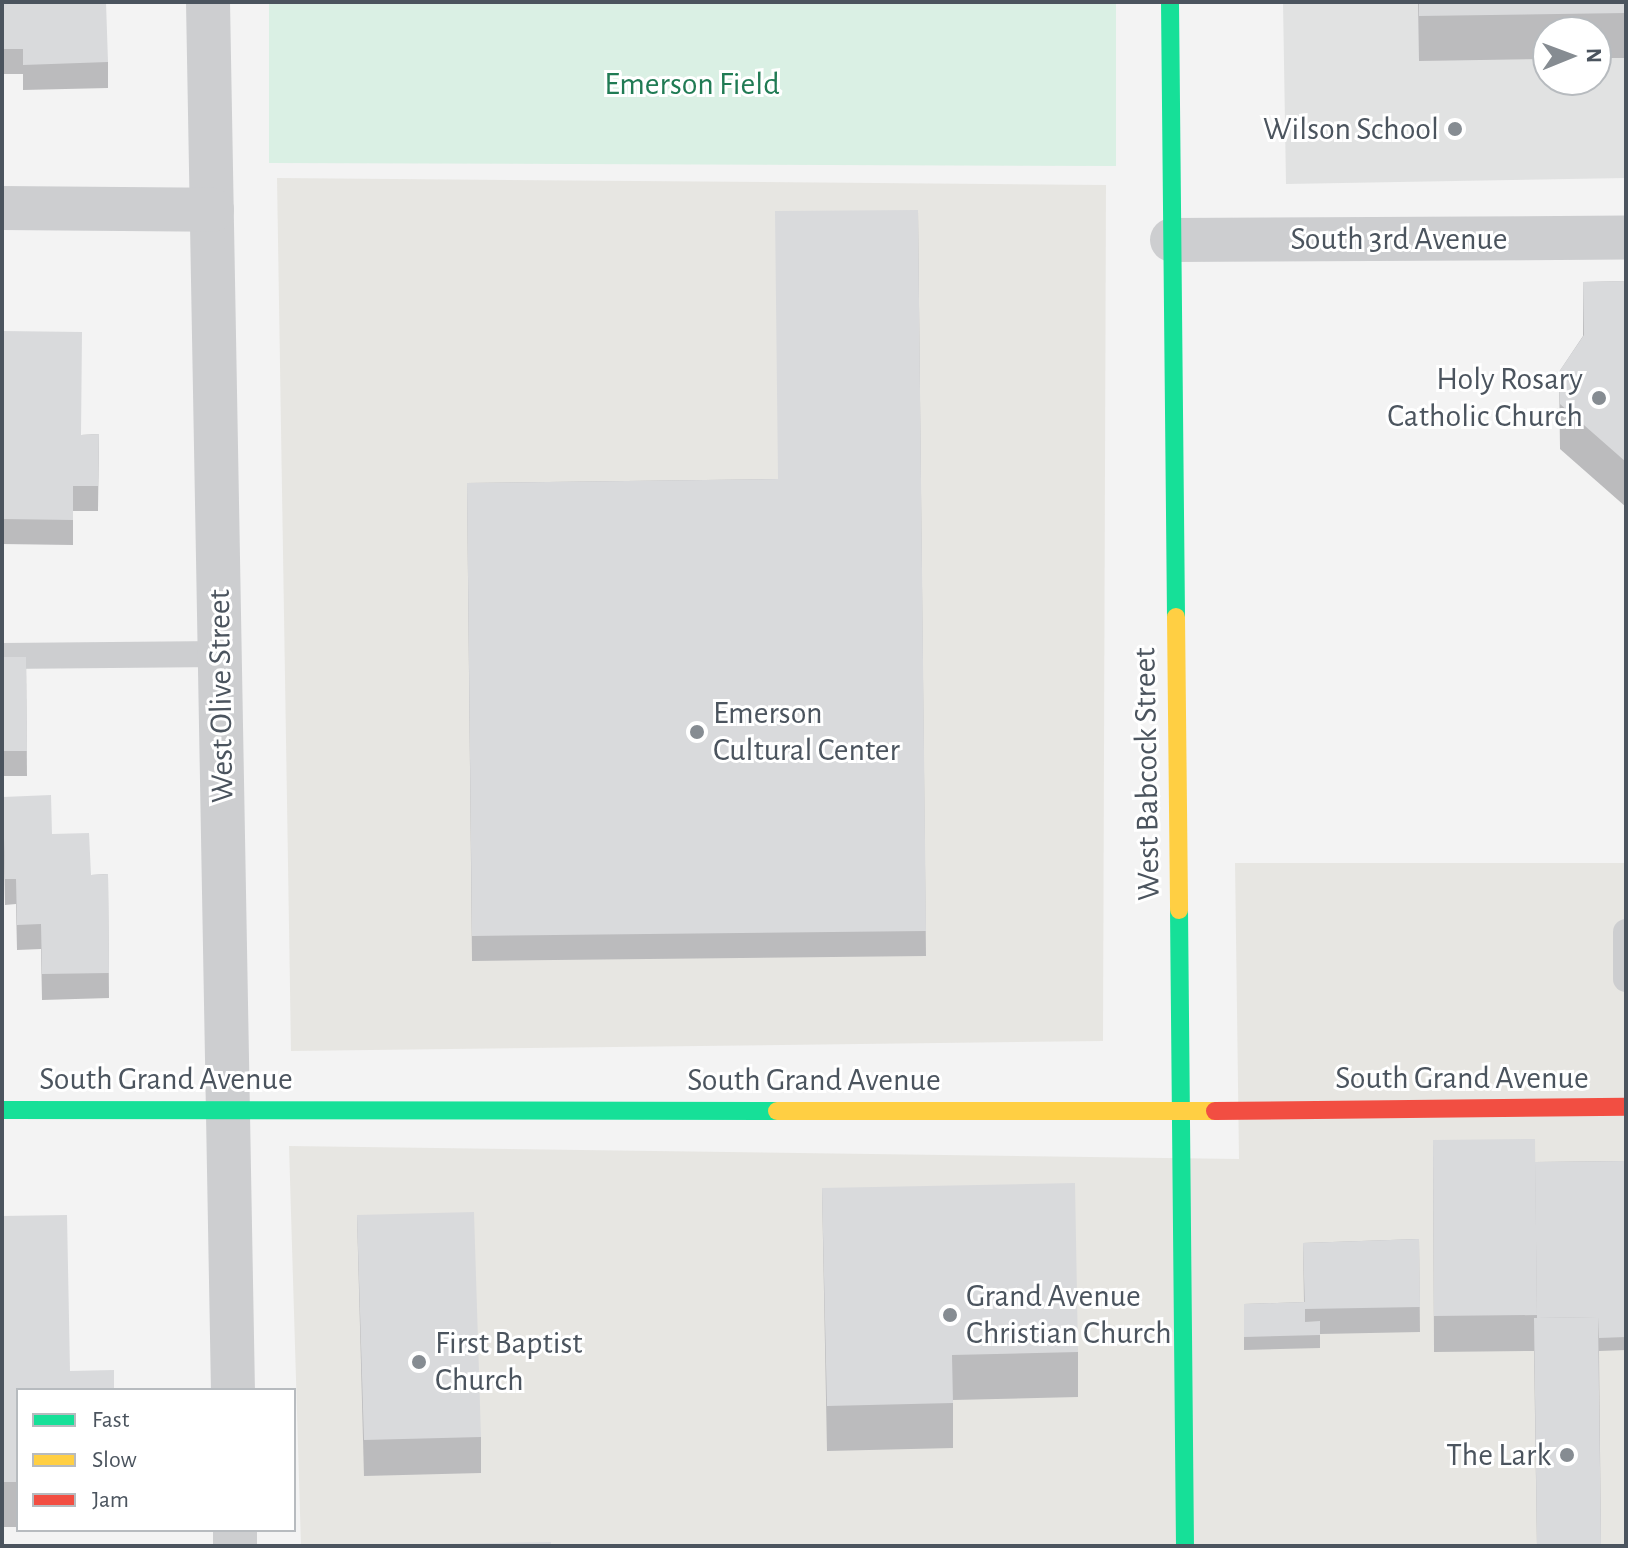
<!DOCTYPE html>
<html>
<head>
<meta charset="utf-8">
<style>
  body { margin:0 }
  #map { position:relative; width:1628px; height:1548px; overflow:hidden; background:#f3f3f3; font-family:"Alegreya Sans",sans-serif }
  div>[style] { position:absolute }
  .commercial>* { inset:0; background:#e7e6e2 }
  .education>* { inset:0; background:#e1e2e2 }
  .green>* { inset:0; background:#daf0e4 }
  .lane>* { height:26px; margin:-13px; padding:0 13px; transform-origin:13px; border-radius:13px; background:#cdced0 }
  .street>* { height:44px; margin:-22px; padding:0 22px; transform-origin:22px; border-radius:22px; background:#cdced0 }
  .fast>* { height:18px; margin:-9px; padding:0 9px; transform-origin:9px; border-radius:9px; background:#16e098 }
  .slow>* { height:18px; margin:-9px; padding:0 9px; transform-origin:9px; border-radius:9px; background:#ffcf43 }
  .jam>* { height:18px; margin:-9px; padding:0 9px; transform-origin:9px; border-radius:9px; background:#f24e42 }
  .wall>* { inset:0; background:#bbbbbd }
  .building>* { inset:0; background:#d9dadc }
  .dots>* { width:22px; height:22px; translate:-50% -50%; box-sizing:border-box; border:4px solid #fff; border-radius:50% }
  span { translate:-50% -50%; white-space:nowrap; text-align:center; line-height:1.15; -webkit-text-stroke:6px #fff; paint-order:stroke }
  .park-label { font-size:32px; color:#207b54 }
  .poi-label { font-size:32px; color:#4b545e }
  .right { translate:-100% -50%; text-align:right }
  .left { translate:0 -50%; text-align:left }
  .street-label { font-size:32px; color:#4b545e }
  .frame { position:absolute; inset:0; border:4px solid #4b545e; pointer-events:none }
  .legend { position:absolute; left:16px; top:1388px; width:280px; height:144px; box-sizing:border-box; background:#fff; border:2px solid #b7bbbf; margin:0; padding:10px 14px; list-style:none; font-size:24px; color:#4b545e }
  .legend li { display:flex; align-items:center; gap:16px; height:40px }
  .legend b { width:40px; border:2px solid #b7bbbf }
  .north { position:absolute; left:1532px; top:16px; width:80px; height:80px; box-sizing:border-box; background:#fff; border:2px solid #b7bbbf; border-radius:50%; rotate:89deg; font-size:22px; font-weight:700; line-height:32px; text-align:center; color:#4b545e }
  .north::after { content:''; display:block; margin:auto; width:28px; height:36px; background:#868c92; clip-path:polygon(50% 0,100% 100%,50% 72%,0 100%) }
</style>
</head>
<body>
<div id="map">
  <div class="commercial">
    <i style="clip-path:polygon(277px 178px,1106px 185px,1103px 1041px,291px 1051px)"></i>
    <i style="clip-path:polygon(1626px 718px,1626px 1546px,301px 1546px,289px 1146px,1239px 1159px,1235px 863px,1624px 863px)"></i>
  </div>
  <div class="education">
    <i style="clip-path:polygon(evenodd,1283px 2px,1626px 2px,1626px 178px,1286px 184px,1283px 2px,1548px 32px,1596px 32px,1596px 80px,1548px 80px,1548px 32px)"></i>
  </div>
  <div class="green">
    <i style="clip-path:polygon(269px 2px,1116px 2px,1116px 166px,269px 163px)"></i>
  </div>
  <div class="lane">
    <i style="left:2px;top:656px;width:218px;rotate:-0.5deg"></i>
    <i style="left:1626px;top:932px;width:47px;rotate:90deg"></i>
  </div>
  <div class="street">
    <i style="left:208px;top:2px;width:1388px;rotate:88.97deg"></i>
    <i style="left:2px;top:208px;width:210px;rotate:0.5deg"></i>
    <i style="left:1172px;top:240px;width:454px;rotate:-0.3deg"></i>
    <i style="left:235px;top:1530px;width:16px;rotate:90deg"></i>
  </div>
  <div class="fast">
    <i style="left:1170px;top:2px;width:615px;rotate:89.44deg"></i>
    <i style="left:1179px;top:910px;width:636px;rotate:89.46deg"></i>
    <i style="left:2px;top:1110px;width:775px;rotate:0.07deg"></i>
  </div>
  <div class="slow">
    <i style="left:1176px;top:617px;width:293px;rotate:89.4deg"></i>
    <i style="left:777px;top:1111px;width:438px"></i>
  </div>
  <div class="jam">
    <i style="left:1215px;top:1111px;width:411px;rotate:-0.6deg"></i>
  </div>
  <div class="wall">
    <i style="clip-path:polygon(2px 2px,108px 62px,108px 88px,23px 90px,23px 74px,2px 74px)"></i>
    <i style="clip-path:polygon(1418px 2px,1626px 2px,1626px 58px,1596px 58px,1596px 32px,1548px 32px,1548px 59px,1419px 61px)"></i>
    <i style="clip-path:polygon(918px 210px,926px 956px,472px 961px,467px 483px,778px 479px)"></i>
    <i style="clip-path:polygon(1626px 281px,1626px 507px,1560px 449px,1559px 372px,1583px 336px,1583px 282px)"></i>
    <i style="clip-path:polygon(2px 331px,81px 435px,99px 434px,98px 511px,73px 511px,73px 545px,2px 544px)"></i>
    <i style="clip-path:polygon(2px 657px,26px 657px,27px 776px,2px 776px)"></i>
    <i style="clip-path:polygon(3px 797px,52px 834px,91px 875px,108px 874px,109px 998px,42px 1000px,41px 949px,17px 950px,16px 904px,5px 905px)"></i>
    <i style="clip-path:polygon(1433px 1140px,1535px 1162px,1626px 1161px,1626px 1350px,1599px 1351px,1601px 1545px,1626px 1546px,1537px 1546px,1534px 1351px,1434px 1352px)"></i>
    <i style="clip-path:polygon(822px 1188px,1078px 1352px,1078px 1397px,953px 1400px,953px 1448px,827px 1451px)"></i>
    <i style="clip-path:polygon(357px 1215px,481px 1437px,481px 1473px,364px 1476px)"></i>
    <i style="clip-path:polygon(2px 1216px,18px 1390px,18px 1527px,2px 1527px)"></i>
    <i style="clip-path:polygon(1419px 1239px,1420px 1332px,1320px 1334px,1320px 1348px,1244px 1350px,1244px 1304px,1304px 1302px,1303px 1243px)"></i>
  </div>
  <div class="building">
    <i style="clip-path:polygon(2px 2px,106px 2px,108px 62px,23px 65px,23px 49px,2px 49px)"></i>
    <i style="clip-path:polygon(1419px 2px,1626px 2px,1626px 13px,1419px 16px)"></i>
    <i style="clip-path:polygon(918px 210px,926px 931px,472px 936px,467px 483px,778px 479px,775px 211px)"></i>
    <i style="clip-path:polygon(1626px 281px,1626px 462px,1560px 404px,1559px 372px,1584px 335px,1583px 282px)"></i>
    <i style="clip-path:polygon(2px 331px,82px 332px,81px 435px,99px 434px,98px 486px,73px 486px,73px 520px,2px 519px)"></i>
    <i style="clip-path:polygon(2px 657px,26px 657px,27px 751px,2px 751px)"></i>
    <i style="clip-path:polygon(51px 795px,52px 834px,89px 833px,91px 875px,108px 874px,109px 973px,42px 974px,41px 924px,17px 925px,16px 879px,5px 879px,3px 797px)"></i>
    <i style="clip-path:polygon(1535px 1139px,1537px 1315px,1434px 1316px,1433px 1140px)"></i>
    <i style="clip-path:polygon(1626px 1161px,1626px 1337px,1599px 1338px,1598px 1317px,1537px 1318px,1535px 1162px)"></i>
    <i style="clip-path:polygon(1075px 1183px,1078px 1352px,952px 1355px,953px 1403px,827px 1406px,822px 1188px)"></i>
    <i style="clip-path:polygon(474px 1212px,481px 1437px,364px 1440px,357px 1215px)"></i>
    <i style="clip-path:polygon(67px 1215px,70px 1371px,114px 1370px,114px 1390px,18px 1390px,18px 1482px,2px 1482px,2px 1216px)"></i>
    <i style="clip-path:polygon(1419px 1239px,1420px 1307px,1305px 1309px,1303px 1243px)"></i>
    <i style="clip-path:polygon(1305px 1302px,1305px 1322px,1320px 1321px,1320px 1335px,1244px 1337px,1244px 1304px)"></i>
    <i style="clip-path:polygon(1598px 1317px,1601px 1545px,1626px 1544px,1626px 1546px,1537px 1546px,1534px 1318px)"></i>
    <i style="clip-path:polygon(551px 1542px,551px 1546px,330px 1546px)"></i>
  </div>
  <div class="dots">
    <i style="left:1455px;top:129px;background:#868c92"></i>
    <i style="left:1599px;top:398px;background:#868c92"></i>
    <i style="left:697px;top:732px;background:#868c92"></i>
    <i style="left:950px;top:1315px;background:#868c92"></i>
    <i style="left:419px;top:1362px;background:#868c92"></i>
    <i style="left:1567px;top:1455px;background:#868c92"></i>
  </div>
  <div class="park-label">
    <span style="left:692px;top:84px">Emerson Field</span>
  </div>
  <div class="poi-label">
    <span class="right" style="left:1439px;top:129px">Wilson School</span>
    <span class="right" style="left:1583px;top:398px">Holy Rosary<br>Catholic Church</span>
    <span class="left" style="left:713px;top:732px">Emerson<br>Cultural Center</span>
    <span class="left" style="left:966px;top:1315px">Grand Avenue<br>Christian Church</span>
    <span class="left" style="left:435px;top:1362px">First Baptist<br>Church</span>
    <span class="right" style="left:1551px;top:1455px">The Lark</span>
  </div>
  <div class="street-label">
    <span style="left:1399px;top:239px">South 3rd Avenue</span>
    <span style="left:221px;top:696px;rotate:-91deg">West Olive Street</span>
    <span style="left:1147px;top:774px;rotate:-91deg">West Babcock Street</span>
    <span style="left:1462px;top:1078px">South Grand Avenue</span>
    <span style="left:166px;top:1079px">South Grand Avenue</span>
    <span style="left:814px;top:1080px">South Grand Avenue</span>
  </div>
  <div class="frame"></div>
  <ul class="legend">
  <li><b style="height:10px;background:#16e098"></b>Fast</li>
  <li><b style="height:10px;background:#ffcf43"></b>Slow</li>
  <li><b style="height:10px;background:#f24e42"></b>Jam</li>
  </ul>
  <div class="north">N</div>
</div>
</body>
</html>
